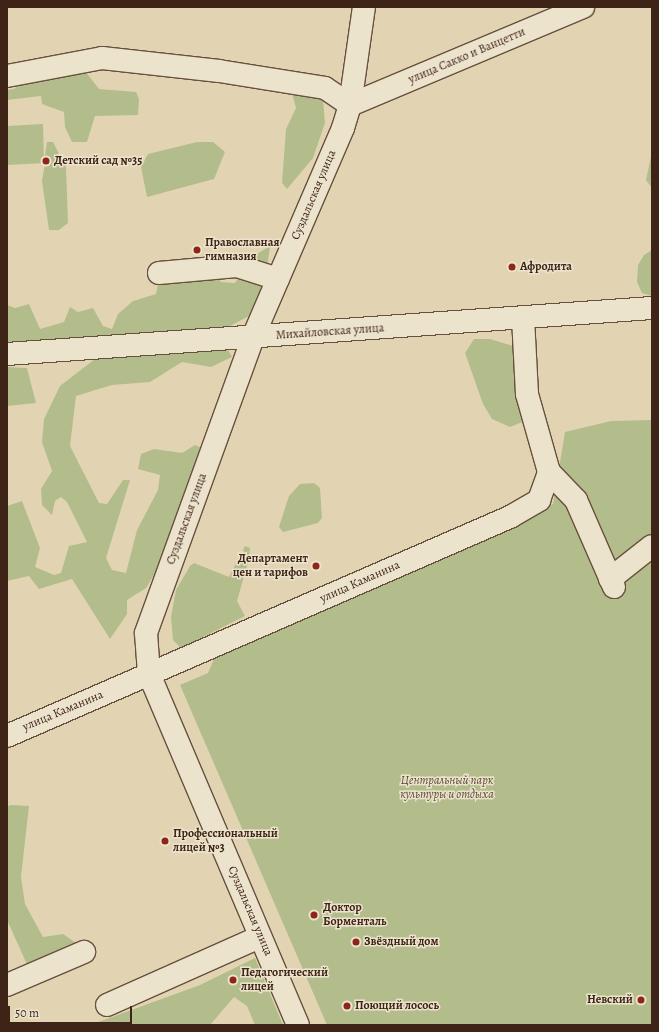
<!DOCTYPE html>
<html>
<head>
<meta charset="utf-8">
<style>
  body { margin:0 }
  #map { position:relative; width:659px; height:1032px; overflow:hidden; background:#e2d4b2; font-family:Alegreya,serif }
  div>[style] { position:absolute }
  .green>* { inset:0; background:#b3bd8c }
  .roads { filter:drop-shadow(1px 0 #67503d) drop-shadow(-1px 0 #67503d) drop-shadow(0 1px #67503d) drop-shadow(0 -1px #67503d) }
  .minor>* { height:22px; margin:-11px; padding:0 11px; transform-origin:11px; border-radius:11px; background:#ece3cd }
  .dots>* { width:11px; height:11px; translate:-50% -50%; box-sizing:border-box; border:2px solid #ece3cd; border-radius:50% }
  span { translate:-50% -50%; white-space:nowrap; text-align:center; line-height:1.15; -webkit-text-stroke:3px #ece3cd; paint-order:stroke }
  .street-label { font-size:12px; color:#3e2416 }
  .poi-label { font-size:12px; color:#3e2416; font-weight:700 }
  .left { translate:0 -50%; text-align:left }
  .right { translate:-100% -50%; text-align:right }
  .park-label { font-size:12px; color:#5b4a34; font-style:italic }
  .frame { position:absolute; inset:0; border:8px solid #3e2416; pointer-events:none }
  .scale { position:absolute; left:8px; top:1006px; width:124px; height:18px; box-sizing:border-box; border:2px solid #3e2416; border-top:0; padding-left:5px; font-size:12px; line-height:14px; white-space:nowrap; color:#3e2416; -webkit-text-stroke:3px #ece3cd; paint-order:stroke }
</style>
</head>
<body>
<div id="map">
  <div class="green">
    <i style="clip-path:polygon(85px 71px,99px 89px,136px 92px,139px 99px,138px 115px,95px 116px,87px 142px,72px 142px,65px 127px,64px 112px,42px 104px,41px 96px,7px 100px,7px 90px,14px 89px,33px 77px)"></i>
    <i style="clip-path:polygon(292px 93px,323px 99px,325px 123px,313px 158px,287px 189px,282px 183px,286px 129px,296px 108px)"></i>
    <i style="clip-path:polygon(43px 124px,44px 161px,47px 142px,53px 142px,66px 167px,68px 223px,59px 230px,49px 230px,42px 181px,45px 163px,7px 165px,7px 126px)"></i>
    <i style="clip-path:polygon(197px 142px,213px 142px,225px 152px,214px 179px,147px 197px,141px 167px,148px 154px)"></i>
    <i style="clip-path:polygon(652px 152px,652px 188px,646px 180px)"></i>
    <i style="clip-path:polygon(270px 246px,266px 277px,249px 316px,230px 326px,176px 334px,7px 348px,7px 305px,15px 308px,29px 304px,40px 329px,64px 322px,70px 307px,78px 312px,93px 308px,103px 326px,112px 329px,118px 314px,133px 301px,156px 294px,161px 269px,212px 269px,221px 282px,235px 283px,252px 257px)"></i>
    <i style="clip-path:polygon(652px 250px,652px 296px,642px 293px,637px 282px,638px 265px,644px 255px)"></i>
    <i style="clip-path:polygon(474px 339px,490px 339px,513px 346px,519px 350px,525px 421px,510px 427px,492px 419px,483px 404px,465px 353px)"></i>
    <i style="clip-path:polygon(207px 346px,228px 350px,232px 357px,211px 367px,182px 362px,150px 382px,112px 385px,76px 396px,70px 446px,99px 503px,107px 504px,123px 480px,130px 480px,106px 558px,112px 570px,126px 573px,137px 530px,158px 490px,160px 475px,138px 469px,141px 454px,154px 449px,182px 453px,195px 445px,202px 448px,154px 575px,146px 588px,127px 600px,127px 614px,110px 639px,72px 579px,39px 589px,29px 576px,7px 581px,7px 506px,22px 501px,40px 548px,35px 567px,54px 575px,61px 573px,69px 546px,87px 542px,67px 502px,61px 497px,55px 501px,52px 515px,42px 505px,41px 489px,52px 471px,42px 442px,44px 419px,60px 386px,95px 359px)"></i>
    <i style="clip-path:polygon(7px 367px,27px 368px,36px 403px,7px 406px)"></i>
    <i style="clip-path:polygon(652px 420px,652px 1025px,327px 1025px,180px 685px,208px 673px,214px 659px,553px 504px,565px 432px,611px 421px)"></i>
    <i style="clip-path:polygon(314px 483px,320px 488px,322px 518px,318px 523px,283px 532px,279px 527px,289px 496px,300px 484px)"></i>
    <i style="clip-path:polygon(245px 546px,250px 548px,249px 559px,237px 601px,245px 616px,181px 648px,173px 640px,171px 617px,176px 590px,190px 566px,194px 563px,229px 577px)"></i>
    <i style="clip-path:polygon(10px 805px,29px 806px,21px 877px,25px 904px,43px 937px,63px 934px,76px 943px,62px 956px,30px 971px,7px 920px,7px 807px)"></i>
    <i style="clip-path:polygon(255px 958px,283px 1025px,255px 1025px,247px 1006px,234px 997px,210px 1025px,90px 1025px,200px 985px)"></i>
  </div>
  <div class="roads">
    <div class="minor">
      <i style="left:7px;top:76px;width:97px;rotate:-10.7deg"></i>
      <i style="left:102px;top:58px;width:118px;rotate:6.3deg"></i>
      <i style="left:219px;top:71px;width:107px;rotate:9.1deg"></i>
      <i style="left:325px;top:88px;width:30px;rotate:34deg"></i>
      <i style="left:350px;top:105px;width:253px;rotate:-22.8deg"></i>
      <i style="left:159px;top:273px;width:78px;rotate:-5.1deg"></i>
      <i style="left:237px;top:266px;width:43px;rotate:17.6deg"></i>
      <i style="left:7px;top:354px;width:647px;rotate:-4.08deg"></i>
      <i style="left:549px;top:472px;width:39px;rotate:46deg"></i>
      <i style="left:576px;top:500px;width:95px;rotate:66.4deg"></i>
      <i style="left:610px;top:579px;width:53px;rotate:-38.2deg"></i>
      <i style="left:7px;top:736px;width:549px;rotate:-23.53deg"></i>
      <i style="left:510px;top:517px;width:34px;rotate:-30deg"></i>
      <i style="left:539px;top:500px;width:30px;rotate:-70deg"></i>
      <i style="left:549px;top:472px;width:81px;rotate:-105.8deg"></i>
      <i style="left:527px;top:394px;width:77px;rotate:-93deg"></i>
      <i style="left:7px;top:985px;width:84px;rotate:-23.2deg"></i>
      <i style="left:107px;top:1005px;width:167px;rotate:-24deg"></i>
      <i style="left:298px;top:1025px;width:381px;rotate:-113deg"></i>
      <i style="left:149px;top:674px;width:41px;rotate:-94.2deg"></i>
      <i style="left:146px;top:633px;width:315px;rotate:-70.1deg"></i>
      <i style="left:253px;top:337px;width:228px;rotate:-66.7deg"></i>
      <i style="left:343px;top:128px;width:24px;rotate:-73deg"></i>
      <i style="left:350px;top:105px;width:99px;rotate:-81.9deg"></i>
    </div>
  </div>
  <div class="dots">
    <i style="left:46px;top:161px;background:#8f2418"></i>
    <i style="left:197px;top:250px;background:#8f2418"></i>
    <i style="left:512px;top:267px;background:#8f2418"></i>
    <i style="left:316px;top:566px;background:#8f2418"></i>
    <i style="left:165px;top:841px;background:#8f2418"></i>
    <i style="left:314px;top:915px;background:#8f2418"></i>
    <i style="left:356px;top:942px;background:#8f2418"></i>
    <i style="left:233px;top:980px;background:#8f2418"></i>
    <i style="left:641px;top:1000px;background:#8f2418"></i>
    <i style="left:347px;top:1006px;background:#8f2418"></i>
  </div>
  <div class="street-label">
    <span style="left:467px;top:56px;rotate:-23deg">улица Сакко и Ванцетти</span>
    <span style="left:314px;top:195px;rotate:-67deg">Суздальская улица</span>
    <span style="left:330px;top:332px;rotate:-4deg">Михайловская улица</span>
    <span style="left:187px;top:519px;rotate:-70deg">Суздальская улица</span>
    <span style="left:360px;top:582px;rotate:-24deg">улица Каманина</span>
    <span style="left:63px;top:711px;rotate:-23deg">улица Каманина</span>
    <span style="left:250px;top:911px;rotate:67deg">Суздальская улица</span>
  </div>
  <div class="poi-label">
    <span class="left" style="left:54px;top:161px">Детский сад №35</span>
    <span class="left" style="left:205px;top:250px">Православная<br>гимназия</span>
    <span class="left" style="left:520px;top:267px">Афродита</span>
    <span class="right" style="left:308px;top:566px">Департамент<br>цен и тарифов</span>
    <span class="left" style="left:173px;top:841px">Профессиональный<br>лицей №3</span>
    <span class="left" style="left:323px;top:915px">Доктор<br>Борменталь</span>
    <span class="left" style="left:364px;top:942px">Звёздный дом</span>
    <span class="left" style="left:241px;top:980px">Педагогический<br>лицей</span>
    <span class="right" style="left:633px;top:1000px">Невский</span>
    <span class="left" style="left:355px;top:1006px">Поющий лосось</span>
  </div>
  <div class="park-label">
    <span style="left:447px;top:788px">Центральный парк<br>культуры и отдыха</span>
  </div>
  <div class="frame"></div>
  <div class="scale">50 m</div>
</div>
</body>
</html>
